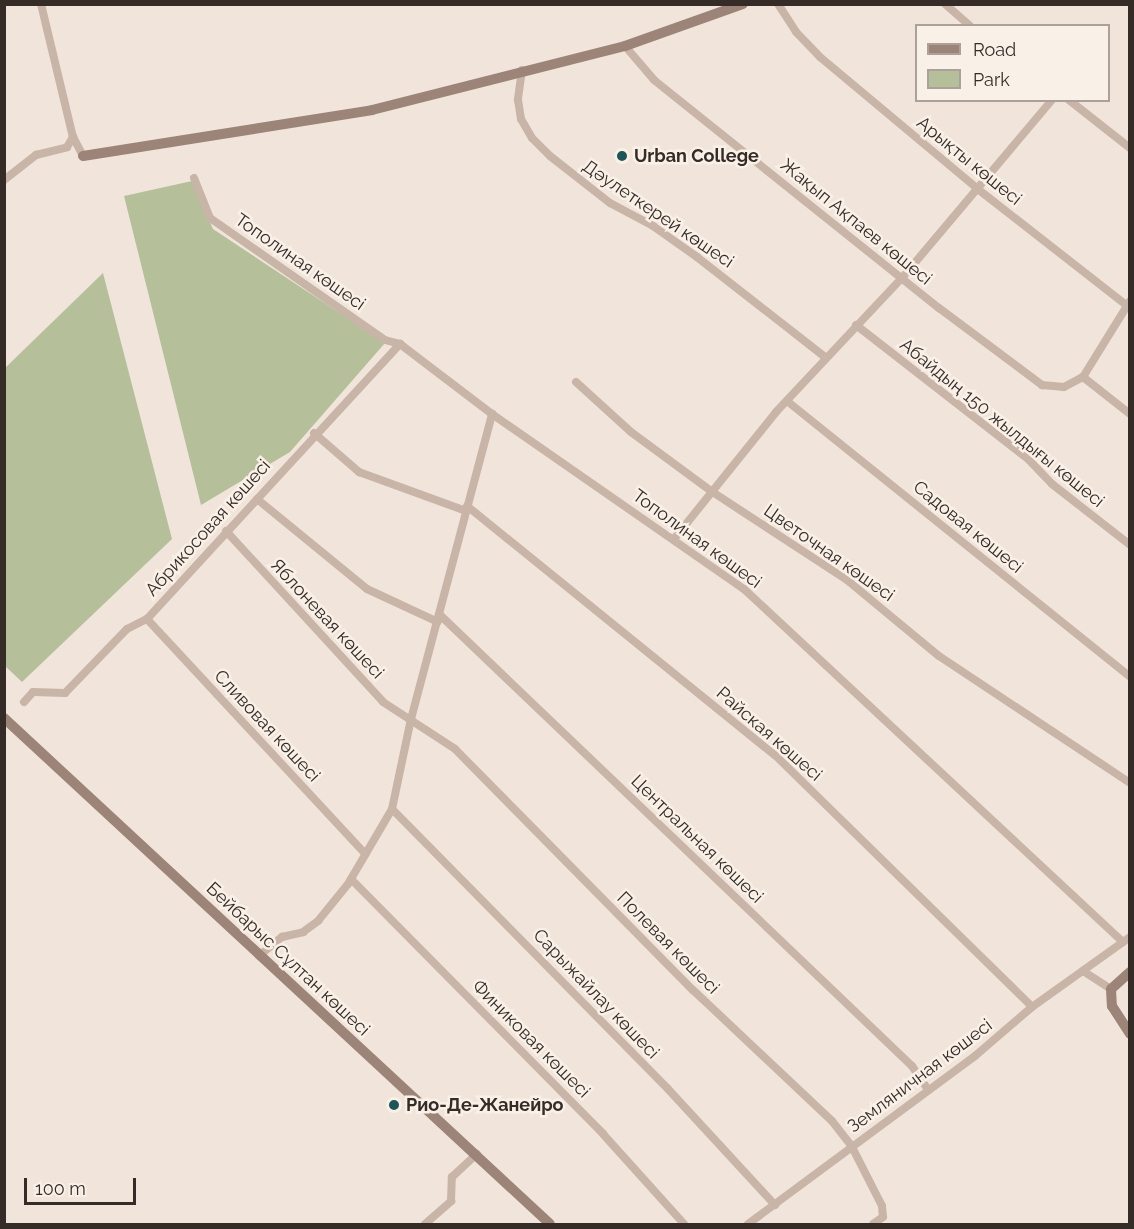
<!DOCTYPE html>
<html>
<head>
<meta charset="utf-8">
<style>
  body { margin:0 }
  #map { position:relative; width:1134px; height:1229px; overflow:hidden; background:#f1e5db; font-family:Raleway,sans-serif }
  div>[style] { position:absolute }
  .green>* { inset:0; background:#b5c09b }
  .street>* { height:8px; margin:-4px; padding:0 4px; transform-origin:4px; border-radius:4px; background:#c9b5a7 }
  .secondary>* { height:10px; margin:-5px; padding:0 5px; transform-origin:5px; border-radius:5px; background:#9c8478 }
  .dots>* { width:16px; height:16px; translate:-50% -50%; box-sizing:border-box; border:3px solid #f9f0e7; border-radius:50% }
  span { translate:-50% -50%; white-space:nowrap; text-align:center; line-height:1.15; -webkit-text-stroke:5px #f9f0e7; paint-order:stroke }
  .poi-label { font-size:18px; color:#352b27; font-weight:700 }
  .left { translate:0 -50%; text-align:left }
  .street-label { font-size:18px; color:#352b27 }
  .frame { position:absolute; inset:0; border:6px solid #352b27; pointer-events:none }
  .legend { position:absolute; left:915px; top:24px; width:195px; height:78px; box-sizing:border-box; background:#f9f0e7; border:2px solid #aba19a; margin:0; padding:8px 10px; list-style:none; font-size:18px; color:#352b27 }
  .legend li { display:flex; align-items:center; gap:12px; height:30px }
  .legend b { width:30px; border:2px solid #aba19a }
  .scale { position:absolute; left:24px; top:1178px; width:112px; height:27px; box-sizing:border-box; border:3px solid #352b27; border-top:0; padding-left:8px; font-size:18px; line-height:21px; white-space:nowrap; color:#352b27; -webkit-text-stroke:4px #f9f0e7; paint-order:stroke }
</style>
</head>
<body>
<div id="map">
  <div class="green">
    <i style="clip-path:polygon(192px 181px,213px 229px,385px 343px,290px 452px,201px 505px,124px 196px)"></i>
    <i style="clip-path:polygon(103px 273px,172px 539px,22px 682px,5px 666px,5px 368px)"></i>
  </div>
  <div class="street">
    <i style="left:41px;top:4px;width:137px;rotate:76.5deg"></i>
    <i style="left:73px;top:137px;width:21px;rotate:62deg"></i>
    <i style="left:778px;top:4px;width:33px;rotate:57deg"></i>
    <i style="left:796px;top:32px;width:35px;rotate:46deg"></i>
    <i style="left:820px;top:57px;width:207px;rotate:39.9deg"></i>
    <i style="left:979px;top:190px;width:187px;rotate:38deg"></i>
    <i style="left:945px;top:4px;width:33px;rotate:41deg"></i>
    <i style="left:625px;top:46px;width:45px;rotate:49.5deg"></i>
    <i style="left:654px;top:80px;width:365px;rotate:38.7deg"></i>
    <i style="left:939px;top:308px;width:129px;rotate:36.8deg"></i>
    <i style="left:1042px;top:385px;width:22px;rotate:5deg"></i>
    <i style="left:1064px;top:387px;width:21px;rotate:-28deg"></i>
    <i style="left:1083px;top:377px;width:89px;rotate:-58.3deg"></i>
    <i style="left:522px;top:70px;width:30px;rotate:98deg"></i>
    <i style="left:518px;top:100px;width:19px;rotate:81deg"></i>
    <i style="left:521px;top:119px;width:22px;rotate:60deg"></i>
    <i style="left:532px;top:138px;width:25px;rotate:45deg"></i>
    <i style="left:550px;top:156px;width:76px;rotate:38.1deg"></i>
    <i style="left:610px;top:203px;width:49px;rotate:28.1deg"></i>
    <i style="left:653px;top:226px;width:54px;rotate:35.2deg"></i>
    <i style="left:697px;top:257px;width:162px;rotate:38deg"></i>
    <i style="left:1069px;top:100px;width:78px;rotate:38.2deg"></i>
    <i style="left:194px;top:178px;width:43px;rotate:68.2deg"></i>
    <i style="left:210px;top:218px;width:213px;rotate:34.9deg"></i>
    <i style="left:385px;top:340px;width:16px;rotate:15deg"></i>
    <i style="left:400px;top:344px;width:116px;rotate:37.3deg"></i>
    <i style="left:492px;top:414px;width:307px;rotate:34.8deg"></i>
    <i style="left:744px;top:589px;width:518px;rotate:42.97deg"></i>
    <i style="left:4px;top:180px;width:41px;rotate:-38deg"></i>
    <i style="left:36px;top:155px;width:32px;rotate:-14deg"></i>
    <i style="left:67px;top:147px;width:12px;rotate:-59deg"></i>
    <i style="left:856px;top:325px;width:218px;rotate:37.9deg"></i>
    <i style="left:1028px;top:459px;width:35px;rotate:46deg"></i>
    <i style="left:1052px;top:484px;width:99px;rotate:38deg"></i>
    <i style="left:1083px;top:377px;width:60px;rotate:38.2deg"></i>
    <i style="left:576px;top:382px;width:74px;rotate:42.3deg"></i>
    <i style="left:631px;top:432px;width:99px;rotate:36.4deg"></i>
    <i style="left:711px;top:491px;width:163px;rotate:33.2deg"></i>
    <i style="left:847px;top:580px;width:119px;rotate:39.6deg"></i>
    <i style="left:939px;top:656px;width:229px;rotate:33.6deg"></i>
    <i style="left:787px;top:401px;width:440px;rotate:38.8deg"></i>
    <i style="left:314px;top:433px;width:60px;rotate:40.9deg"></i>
    <i style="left:359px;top:472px;width:114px;rotate:20deg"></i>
    <i style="left:257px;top:499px;width:142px;rotate:39.3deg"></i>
    <i style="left:367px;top:589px;width:78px;rotate:24.9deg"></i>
    <i style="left:467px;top:506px;width:396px;rotate:39deg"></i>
    <i style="left:775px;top:755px;width:360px;rotate:44.4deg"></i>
    <i style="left:226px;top:531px;width:232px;rotate:47.4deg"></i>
    <i style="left:383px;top:702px;width:86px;rotate:33.1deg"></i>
    <i style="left:455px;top:749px;width:339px;rotate:45.4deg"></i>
    <i style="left:693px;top:990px;width:191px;rotate:43.3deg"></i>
    <i style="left:832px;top:1121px;width:33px;rotate:52deg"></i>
    <i style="left:852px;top:1147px;width:66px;rotate:63deg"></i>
    <i style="left:882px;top:1206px;width:11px;rotate:85deg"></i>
    <i style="left:883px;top:1217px;width:12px;rotate:145deg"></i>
    <i style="left:674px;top:539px;width:163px;rotate:-51.2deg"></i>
    <i style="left:776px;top:412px;width:184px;rotate:-46.8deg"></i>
    <i style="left:902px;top:278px;width:233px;rotate:-49.9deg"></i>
    <i style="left:439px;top:614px;width:654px;rotate:43.7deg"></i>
    <i style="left:912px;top:1066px;width:29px;rotate:56deg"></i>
    <i style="left:147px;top:619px;width:321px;rotate:47.1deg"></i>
    <i style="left:24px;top:702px;width:13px;rotate:-48deg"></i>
    <i style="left:33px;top:692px;width:32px;rotate:2deg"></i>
    <i style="left:65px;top:693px;width:89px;rotate:-45.9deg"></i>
    <i style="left:127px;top:629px;width:22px;rotate:-27deg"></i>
    <i style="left:147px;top:619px;width:374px;rotate:-47.4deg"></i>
    <i style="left:392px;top:809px;width:393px;rotate:45.4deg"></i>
    <i style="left:668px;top:1089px;width:158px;rotate:47.3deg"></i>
    <i style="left:351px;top:879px;width:359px;rotate:45.3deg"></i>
    <i style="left:603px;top:1134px;width:121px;rotate:48deg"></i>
    <i style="left:259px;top:956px;width:30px;rotate:-40deg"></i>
    <i style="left:282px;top:937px;width:22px;rotate:-13deg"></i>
    <i style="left:303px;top:932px;width:19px;rotate:-36deg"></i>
    <i style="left:318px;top:921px;width:48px;rotate:-51deg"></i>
    <i style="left:348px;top:884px;width:87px;rotate:-59.6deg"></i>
    <i style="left:392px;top:809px;width:92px;rotate:-78.1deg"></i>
    <i style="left:411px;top:719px;width:316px;rotate:-75.1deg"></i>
    <i style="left:1083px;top:971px;width:33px;rotate:33deg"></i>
    <i style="left:425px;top:1224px;width:35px;rotate:-41deg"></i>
    <i style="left:451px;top:1201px;width:24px;rotate:-88deg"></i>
    <i style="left:452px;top:1177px;width:34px;rotate:-43deg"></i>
    <i style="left:748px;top:1224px;width:282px;rotate:-36.5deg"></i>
    <i style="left:975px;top:1056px;width:75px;rotate:-40.7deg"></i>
    <i style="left:1032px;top:1007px;width:120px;rotate:-35.5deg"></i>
  </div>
  <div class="secondary">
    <i style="left:83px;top:156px;width:293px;rotate:-9deg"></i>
    <i style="left:372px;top:110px;width:261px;rotate:-14.2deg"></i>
    <i style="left:625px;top:46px;width:125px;rotate:-19.6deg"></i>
    <i style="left:4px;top:718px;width:744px;rotate:42.82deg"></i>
    <i style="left:1130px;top:972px;width:25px;rotate:138deg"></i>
    <i style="left:1111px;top:989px;width:17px;rotate:87deg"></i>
    <i style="left:1112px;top:1006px;width:33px;rotate:57deg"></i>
  </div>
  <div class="dots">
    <i style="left:622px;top:156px;background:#1e5556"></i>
    <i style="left:394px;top:1105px;background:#1e5556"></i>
  </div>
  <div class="poi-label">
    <span class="left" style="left:634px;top:156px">Urban College</span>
    <span class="left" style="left:406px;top:1105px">Рио-Де-Жанейро</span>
  </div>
  <div class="street-label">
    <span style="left:969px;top:161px;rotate:39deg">Арықты көшесі</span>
    <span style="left:658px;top:214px;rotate:34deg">Дәулеткерей көшесі</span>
    <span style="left:856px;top:222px;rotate:39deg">Жақып Ақпаев көшесі</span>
    <span style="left:300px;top:262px;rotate:35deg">Тополиная көшесі</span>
    <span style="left:1002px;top:423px;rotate:39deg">Абайдың 150 жылдығы көшесі</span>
    <span style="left:968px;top:527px;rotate:39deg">Садовая көшесі</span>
    <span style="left:208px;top:528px;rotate:-48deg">Абрикосовая көшесі</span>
    <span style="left:697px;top:539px;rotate:36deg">Тополиная көшесі</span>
    <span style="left:829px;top:553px;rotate:35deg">Цветочная көшесі</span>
    <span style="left:327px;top:619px;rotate:47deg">Яблоневая көшесі</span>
    <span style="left:267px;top:726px;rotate:47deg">Сливовая көшесі</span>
    <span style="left:769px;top:734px;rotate:41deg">Райская көшесі</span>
    <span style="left:697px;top:839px;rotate:44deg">Центральная көшесі</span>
    <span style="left:668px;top:943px;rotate:45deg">Полевая көшесі</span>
    <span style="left:288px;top:959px;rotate:43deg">Бейбарыс Сұлтан көшесі</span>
    <span style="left:596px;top:994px;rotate:46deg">Сарыжайлау көшесі</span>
    <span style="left:531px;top:1039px;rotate:45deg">Финиковая көшесі</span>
    <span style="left:920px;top:1076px;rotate:-37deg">Земляничная көшесі</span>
  </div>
  <div class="frame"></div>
  <ul class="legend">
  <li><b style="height:8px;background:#9c8478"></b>Road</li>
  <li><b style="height:16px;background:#b5c09b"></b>Park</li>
  </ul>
  <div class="scale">100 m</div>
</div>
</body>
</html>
